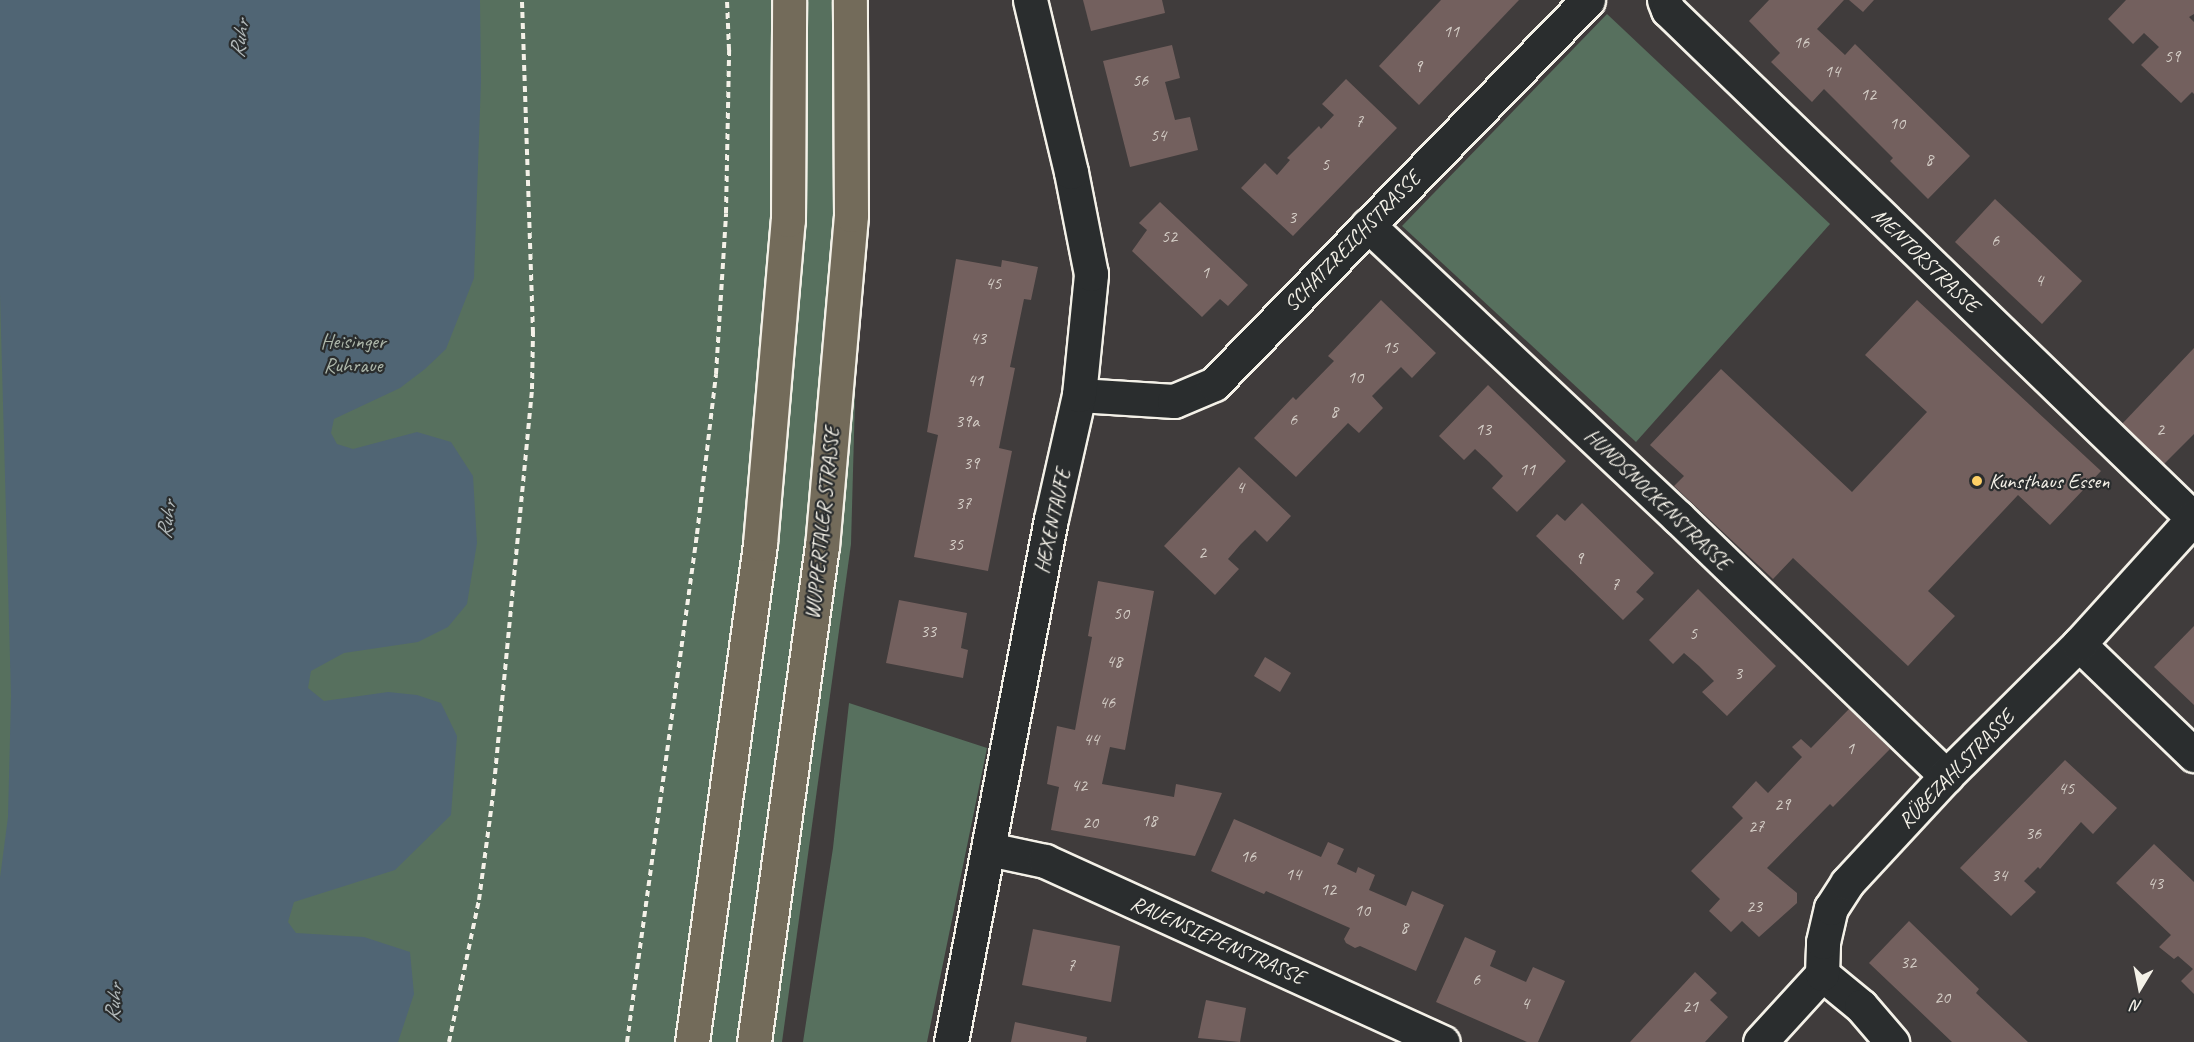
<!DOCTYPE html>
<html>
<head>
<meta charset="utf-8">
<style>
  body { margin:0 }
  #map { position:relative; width:2194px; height:1042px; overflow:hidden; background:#403c3c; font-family:Caveat,sans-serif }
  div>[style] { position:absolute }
  .green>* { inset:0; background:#57705e }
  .water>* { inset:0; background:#506574 }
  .building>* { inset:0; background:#73605e }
  .path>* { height:4px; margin-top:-2px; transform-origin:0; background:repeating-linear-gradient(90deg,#f4f1e8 0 6px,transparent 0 10.5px) }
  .roads { filter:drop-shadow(2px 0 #f4f1e8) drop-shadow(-2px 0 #f4f1e8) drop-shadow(0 2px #f4f1e8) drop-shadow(0 -2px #f4f1e8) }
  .street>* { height:33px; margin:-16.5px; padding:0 16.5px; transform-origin:16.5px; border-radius:16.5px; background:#2a2d2e }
  .primary>* { height:33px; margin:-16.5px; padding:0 16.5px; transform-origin:16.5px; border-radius:16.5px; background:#736b5a }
  .dots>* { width:16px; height:16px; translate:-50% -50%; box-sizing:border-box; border:3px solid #2a2d2e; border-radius:50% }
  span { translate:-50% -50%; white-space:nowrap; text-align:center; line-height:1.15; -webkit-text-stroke:4.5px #2a2d2e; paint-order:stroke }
  .number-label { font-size:18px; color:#d4cdc6 }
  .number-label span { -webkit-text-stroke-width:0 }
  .street-label { font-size:21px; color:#f4f1e8 }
  .park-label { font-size:21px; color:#adb7aa }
  .poi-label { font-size:21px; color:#f4f1e8 }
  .left { translate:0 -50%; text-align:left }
  .water-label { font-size:22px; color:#b2b9ba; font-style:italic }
  .north { position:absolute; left:2110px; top:958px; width:60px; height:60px; -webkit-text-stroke:4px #2a2d2e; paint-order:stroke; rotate:190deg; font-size:16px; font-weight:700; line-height:24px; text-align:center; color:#f4f1e8 }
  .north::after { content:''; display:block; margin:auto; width:21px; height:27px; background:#f4f1e8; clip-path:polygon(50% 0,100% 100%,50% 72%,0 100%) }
</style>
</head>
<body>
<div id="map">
  <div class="green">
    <i style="clip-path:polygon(0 0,866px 0,851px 544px,782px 1042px,0 1042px)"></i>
    <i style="clip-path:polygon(1607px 14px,1830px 224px,1636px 442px,1402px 226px)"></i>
    <i style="clip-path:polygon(849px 703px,987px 748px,927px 1042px,803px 1042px,833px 848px)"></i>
  </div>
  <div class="water">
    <i style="clip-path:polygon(0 0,480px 0,481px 81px,474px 278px,446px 349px,425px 369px,400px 388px,334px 419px,331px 433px,337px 444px,353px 449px,417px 432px,451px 442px,473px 476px,477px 543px,467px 604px,448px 627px,418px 642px,344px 653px,311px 671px,308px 688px,324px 701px,388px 692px,417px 695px,441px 703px,457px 736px,451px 815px,395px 870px,294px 902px,288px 922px,296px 933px,364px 937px,410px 952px,414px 994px,398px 1042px,0 1042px,0 878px,8px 817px,11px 696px,0 294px)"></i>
  </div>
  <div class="building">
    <i style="clip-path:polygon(1083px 0,1162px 0,1165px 13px,1091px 31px)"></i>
    <i style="clip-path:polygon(1441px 0,1519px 0,1419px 105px,1379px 66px)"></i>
    <i style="clip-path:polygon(1769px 0,1844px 0,1817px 29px,1845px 55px,1855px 44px,1970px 156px,1928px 199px,1890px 161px,1893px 158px,1824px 89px,1812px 102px,1771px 62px,1780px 53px,1749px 21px)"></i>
    <i style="clip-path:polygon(1849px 0,1874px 0,1863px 12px)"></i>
    <i style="clip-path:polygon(2126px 0,2194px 0,2194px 14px,2189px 17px,2194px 22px,2194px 94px,2192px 92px,2181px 103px,2141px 65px,2159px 47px,2144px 33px,2133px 44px,2108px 19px)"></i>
    <i style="clip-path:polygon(1172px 45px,1180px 78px,1165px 82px,1175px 120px,1190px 117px,1198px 150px,1130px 167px,1103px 61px)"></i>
    <i style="clip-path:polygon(1346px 79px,1397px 128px,1293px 236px,1241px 188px,1265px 163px,1277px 175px,1290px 160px,1287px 158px,1319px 126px,1321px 129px,1334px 115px,1322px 104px)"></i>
    <i style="clip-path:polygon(1995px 199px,2082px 281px,2042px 324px,1955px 242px)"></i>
    <i style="clip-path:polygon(1160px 202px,1248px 285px,1228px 306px,1220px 299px,1202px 317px,1132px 251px,1147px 230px,1139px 223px)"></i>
    <i style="clip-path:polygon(956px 259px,1001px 267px,1002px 260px,1038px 267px,1031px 300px,1024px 299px,1010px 367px,1015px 368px,999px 448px,1012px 451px,988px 571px,914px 557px,938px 435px,927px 432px)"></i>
    <i style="clip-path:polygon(1381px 300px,1436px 353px,1412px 378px,1401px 367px,1372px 396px,1383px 408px,1359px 433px,1348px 423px,1296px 477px,1254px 438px,1293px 397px,1296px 400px,1334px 361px,1328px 356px)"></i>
    <i style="clip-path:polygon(1917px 300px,2101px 471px,2050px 525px,2018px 495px,1928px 591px,1955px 616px,1908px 666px,1793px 558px,1773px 579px,1674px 486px,1684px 476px,1650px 445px,1721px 369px,1852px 492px,1927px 412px,1865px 355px)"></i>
    <i style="clip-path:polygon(2194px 348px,2194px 434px,2163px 465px,2122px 424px)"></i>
    <i style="clip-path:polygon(1488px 385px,1566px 461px,1517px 512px,1492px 488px,1503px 476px,1489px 462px,1475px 449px,1464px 460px,1439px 436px)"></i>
    <i style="clip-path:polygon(1239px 467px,1291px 516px,1267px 542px,1255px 530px,1241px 544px,1228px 559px,1239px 569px,1215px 595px,1164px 546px)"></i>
    <i style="clip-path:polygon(1582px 503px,1654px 573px,1636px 592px,1644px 599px,1623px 620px,1536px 536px,1557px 514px,1565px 521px)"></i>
    <i style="clip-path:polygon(1098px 581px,1154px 591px,1125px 750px,1110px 747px,1102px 784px,1174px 797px,1176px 784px,1222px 793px,1195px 856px,1051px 830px,1059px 787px,1047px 784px,1057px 726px,1075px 730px,1092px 637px,1088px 636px)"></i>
    <i style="clip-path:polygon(1698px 589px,1776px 666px,1727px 716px,1702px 692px,1714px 681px,1699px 666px,1684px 653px,1673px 664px,1649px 640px)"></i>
    <i style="clip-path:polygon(899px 600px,967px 613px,961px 648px,968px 650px,963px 678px,886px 663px)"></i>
    <i style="clip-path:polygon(2194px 626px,2194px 705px,2154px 667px)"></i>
    <i style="clip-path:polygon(1265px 657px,1291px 673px,1280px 692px,1254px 676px)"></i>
    <i style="clip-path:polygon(1849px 709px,1890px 749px,1833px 807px,1830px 804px,1767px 868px,1797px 893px,1797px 903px,1759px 937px,1742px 921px,1731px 932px,1709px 911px,1720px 899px,1691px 871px,1743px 818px,1732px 807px,1756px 781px,1768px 793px,1802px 757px,1792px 747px,1801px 739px,1811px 748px)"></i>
    <i style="clip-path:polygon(2065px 760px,2117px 808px,2093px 834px,2081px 822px,2040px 869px,2038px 867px,2024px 881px,2036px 892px,2011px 916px,1960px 868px)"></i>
    <i style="clip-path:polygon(1234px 819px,1321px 857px,1328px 842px,1344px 849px,1337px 864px,1356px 873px,1358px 867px,1375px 875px,1369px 890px,1406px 906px,1412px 891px,1444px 905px,1416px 971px,1360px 946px,1355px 948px,1346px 943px,1344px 939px,1350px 928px,1266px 891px,1264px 894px,1211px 871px)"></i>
    <i style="clip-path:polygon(2154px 844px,2194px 882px,2194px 994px,2181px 981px,2193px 969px,2178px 956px,2174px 959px,2159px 947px,2171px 935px,2116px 883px)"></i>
    <i style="clip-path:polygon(1909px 921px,1979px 989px,1976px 993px,2028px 1042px,1952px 1042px,1869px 963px)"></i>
    <i style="clip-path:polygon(1033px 929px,1120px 946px,1111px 1002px,1022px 985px)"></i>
    <i style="clip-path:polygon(1465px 937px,1496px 951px,1490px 966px,1526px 982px,1533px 967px,1565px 981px,1538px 1042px,1527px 1042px,1436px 1002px)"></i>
    <i style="clip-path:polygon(1695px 972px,1717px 993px,1710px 1000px,1728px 1017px,1705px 1042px,1630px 1042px)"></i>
    <i style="clip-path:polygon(1206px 1000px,1246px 1008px,1240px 1042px,1198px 1038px)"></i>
    <i style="clip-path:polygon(1015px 1022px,1087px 1037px,1086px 1042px,1011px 1042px)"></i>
  </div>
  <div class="path">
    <i style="left:449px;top:1042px;width:145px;rotate:-78.1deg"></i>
    <i style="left:479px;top:900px;width:106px;rotate:-82.4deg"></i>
    <i style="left:493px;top:795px;width:408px;rotate:-84.5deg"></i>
    <i style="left:532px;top:389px;width:56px;rotate:-89deg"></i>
    <i style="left:533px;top:333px;width:333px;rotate:-91.9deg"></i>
    <i style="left:627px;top:1042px;width:513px;rotate:-82.15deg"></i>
    <i style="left:697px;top:534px;width:161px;rotate:-83.2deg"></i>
    <i style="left:716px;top:374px;width:161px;rotate:-86.4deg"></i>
    <i style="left:726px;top:213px;width:163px;rotate:-88.9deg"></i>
    <i style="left:729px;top:50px;width:50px;rotate:-92.3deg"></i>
  </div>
  <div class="roads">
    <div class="street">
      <i style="left:1664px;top:0;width:11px;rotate:68deg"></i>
      <i style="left:1668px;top:10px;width:731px;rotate:44.06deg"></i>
      <i style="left:1368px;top:225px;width:426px;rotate:43.3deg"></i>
      <i style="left:1678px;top:517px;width:373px;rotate:44deg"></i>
      <i style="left:1079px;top:395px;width:95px;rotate:3.6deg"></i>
      <i style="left:1174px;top:401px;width:43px;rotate:-23deg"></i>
      <i style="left:1214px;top:384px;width:536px;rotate:-45.76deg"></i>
      <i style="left:2079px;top:644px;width:160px;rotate:44deg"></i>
      <i style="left:989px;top:849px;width:57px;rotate:12.1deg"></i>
      <i style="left:1045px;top:861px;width:437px;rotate:24.5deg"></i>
      <i style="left:1822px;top:974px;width:50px;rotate:39.4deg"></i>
      <i style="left:1861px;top:1006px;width:48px;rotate:49.3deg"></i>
      <i style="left:951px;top:1042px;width:532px;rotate:-79.18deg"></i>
      <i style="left:1051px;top:519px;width:127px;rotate:-77.3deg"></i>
      <i style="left:1079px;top:395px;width:122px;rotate:-84.3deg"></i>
      <i style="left:1091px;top:274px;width:104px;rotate:-101.1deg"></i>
      <i style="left:1071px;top:172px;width:177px;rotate:-103.4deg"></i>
      <i style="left:1760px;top:1042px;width:92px;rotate:-47.6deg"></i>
      <i style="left:1822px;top:974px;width:32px;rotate:-88deg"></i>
      <i style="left:1823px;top:942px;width:35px;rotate:-77deg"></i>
      <i style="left:1831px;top:908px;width:30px;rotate:-57deg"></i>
      <i style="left:1847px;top:883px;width:146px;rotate:-47.2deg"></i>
      <i style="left:1946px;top:776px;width:187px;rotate:-44.8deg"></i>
      <i style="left:2079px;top:644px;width:171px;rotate:-47.8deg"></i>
    </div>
    <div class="primary">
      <i style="left:692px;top:1042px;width:503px;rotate:-82.22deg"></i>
      <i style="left:760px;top:544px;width:325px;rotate:-85.1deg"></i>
      <i style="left:788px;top:220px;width:220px;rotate:-89.7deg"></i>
      <i style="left:754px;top:1042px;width:500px;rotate:-82.2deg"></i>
      <i style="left:822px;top:547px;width:333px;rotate:-85deg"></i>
      <i style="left:851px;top:215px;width:215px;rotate:-90.3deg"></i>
    </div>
  </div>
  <div class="dots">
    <i style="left:1977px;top:481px;background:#ffd166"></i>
  </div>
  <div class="number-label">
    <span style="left:1451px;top:31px">11</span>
    <span style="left:1801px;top:42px">16</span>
    <span style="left:2172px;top:56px">59</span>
    <span style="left:1418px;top:66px">9</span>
    <span style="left:1832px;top:71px">14</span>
    <span style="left:1140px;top:80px">56</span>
    <span style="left:1868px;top:94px">12</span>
    <span style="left:1359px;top:121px">7</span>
    <span style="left:1897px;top:123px">10</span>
    <span style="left:1158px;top:135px">54</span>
    <span style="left:1929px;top:159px">8</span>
    <span style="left:1325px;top:164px">5</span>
    <span style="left:1292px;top:217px">3</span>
    <span style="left:1169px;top:236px">52</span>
    <span style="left:1995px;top:240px">6</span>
    <span style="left:1205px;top:272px">1</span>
    <span style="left:2039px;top:280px">4</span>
    <span style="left:993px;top:283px">45</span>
    <span style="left:978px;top:338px">43</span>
    <span style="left:1390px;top:347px">15</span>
    <span style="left:1355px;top:377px">10</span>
    <span style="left:975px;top:380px">41</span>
    <span style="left:1334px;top:411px">8</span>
    <span style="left:1293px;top:419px">6</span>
    <span style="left:967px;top:421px">39a</span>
    <span style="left:1483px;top:429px">13</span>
    <span style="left:2160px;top:429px">2</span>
    <span style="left:971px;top:463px">39</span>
    <span style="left:1527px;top:469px">11</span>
    <span style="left:1240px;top:487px">4</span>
    <span style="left:963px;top:503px">37</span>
    <span style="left:955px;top:544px">35</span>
    <span style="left:1202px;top:552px">2</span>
    <span style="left:1579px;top:558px">9</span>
    <span style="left:1615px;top:584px">7</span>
    <span style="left:1121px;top:613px">50</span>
    <span style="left:928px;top:631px">33</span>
    <span style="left:1693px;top:633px">5</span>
    <span style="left:1114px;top:661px">48</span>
    <span style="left:1738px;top:673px">3</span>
    <span style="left:1107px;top:702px">46</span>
    <span style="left:1091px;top:739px">44</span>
    <span style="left:1850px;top:748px">1</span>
    <span style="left:1079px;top:785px">42</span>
    <span style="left:2066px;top:788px">45</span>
    <span style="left:1782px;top:804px">29</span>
    <span style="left:1149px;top:820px">18</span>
    <span style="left:1090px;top:822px">20</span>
    <span style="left:1756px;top:826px">27</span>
    <span style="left:2033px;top:833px">36</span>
    <span style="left:1248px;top:856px">16</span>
    <span style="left:1293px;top:874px">14</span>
    <span style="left:1999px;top:875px">34</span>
    <span style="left:2155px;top:883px">43</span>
    <span style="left:1328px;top:889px">12</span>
    <span style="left:1754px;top:906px">23</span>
    <span style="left:1362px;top:910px">10</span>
    <span style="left:1404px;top:927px">8</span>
    <span style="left:1908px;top:962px">32</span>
    <span style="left:1071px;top:965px">7</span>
    <span style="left:1476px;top:979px">6</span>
    <span style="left:1942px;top:997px">20</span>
    <span style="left:1525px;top:1003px">4</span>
    <span style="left:1690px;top:1006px">21</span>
  </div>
  <div class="street-label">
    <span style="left:1352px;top:241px;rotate:-46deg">SCHATZREICHSTRASSE</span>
    <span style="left:1926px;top:260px;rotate:44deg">MENTORSTRASSE</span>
    <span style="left:1658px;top:499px;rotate:44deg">HUNDSNOCKENSTRASSE</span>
    <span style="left:1052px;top:521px;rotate:-78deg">HEXENTAUFE</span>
    <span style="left:822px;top:523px;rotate:-84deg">WUPPERTALER STRASSE</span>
    <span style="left:1956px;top:769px;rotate:-46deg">RÜBEZAHLSTRASSE</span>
    <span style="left:1218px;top:940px;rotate:24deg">RAUENSIEPENSTRASSE</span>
  </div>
  <div class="park-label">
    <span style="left:353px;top:353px">Heisinger<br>Ruhraue</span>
  </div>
  <div class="poi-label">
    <span class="left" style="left:1989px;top:481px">Kunsthaus Essen</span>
  </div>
  <div class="water-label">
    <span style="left:240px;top:39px;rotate:-81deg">Ruhr</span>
    <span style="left:167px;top:520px;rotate:-81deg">Ruhr</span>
    <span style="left:114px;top:1003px;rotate:-84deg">Ruhr</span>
  </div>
  <div class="north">N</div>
</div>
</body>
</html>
